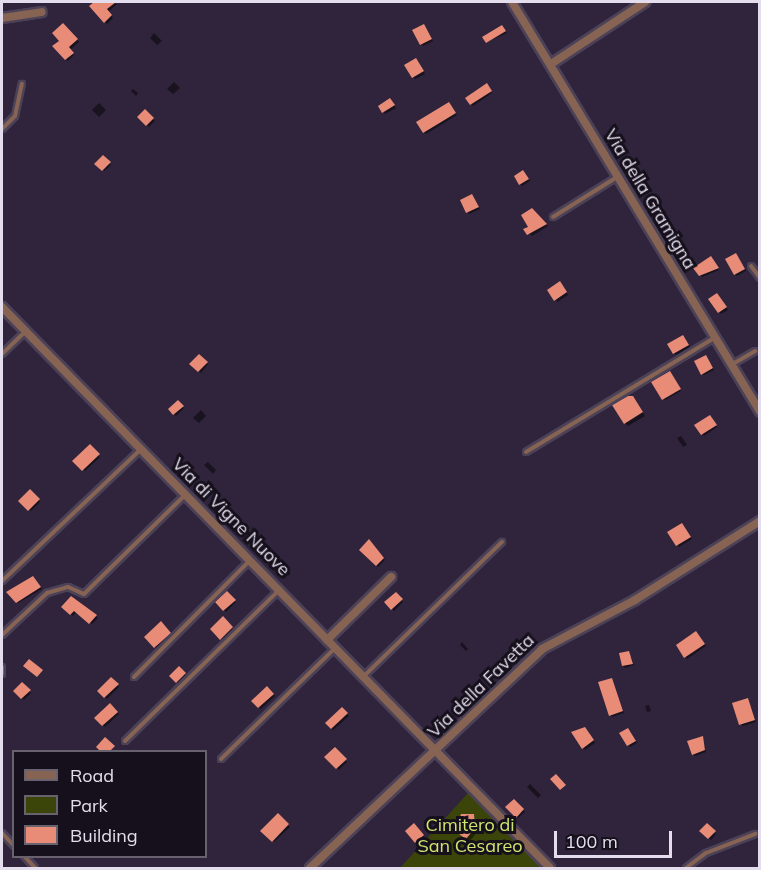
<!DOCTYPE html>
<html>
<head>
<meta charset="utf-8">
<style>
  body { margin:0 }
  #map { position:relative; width:761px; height:870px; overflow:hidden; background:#2f243c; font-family:Mulish,sans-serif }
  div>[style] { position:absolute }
  .green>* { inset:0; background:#3c4509 }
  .shadow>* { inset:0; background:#0007 }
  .building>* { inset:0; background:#e88c78 }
  .roads { filter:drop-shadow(2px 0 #4c4258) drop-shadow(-2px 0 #4c4258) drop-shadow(0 2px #4c4258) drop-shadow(0 -2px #4c4258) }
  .lane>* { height:4px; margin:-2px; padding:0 2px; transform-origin:2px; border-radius:2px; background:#866352 }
  .street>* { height:8px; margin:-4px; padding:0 4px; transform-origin:4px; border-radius:4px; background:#866352 }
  span { translate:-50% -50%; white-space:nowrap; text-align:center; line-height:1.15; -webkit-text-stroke:6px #15101b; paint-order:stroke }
  .street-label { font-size:18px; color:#e4dded }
  .park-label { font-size:18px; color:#d0e56e }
  .frame { position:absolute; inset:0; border:3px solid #e4dded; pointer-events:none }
  .legend { position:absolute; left:12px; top:750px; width:195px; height:108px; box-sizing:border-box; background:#15101b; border:2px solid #68626f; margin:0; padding:8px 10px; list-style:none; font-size:18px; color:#e4dded }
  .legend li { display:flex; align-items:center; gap:12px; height:30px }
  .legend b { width:30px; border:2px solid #68626f }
  .scale { position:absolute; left:554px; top:831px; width:118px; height:27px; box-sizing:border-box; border:3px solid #e4dded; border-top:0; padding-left:8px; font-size:18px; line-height:21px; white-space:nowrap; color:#e4dded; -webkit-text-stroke:4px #15101b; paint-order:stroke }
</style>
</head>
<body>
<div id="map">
  <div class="green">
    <i style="clip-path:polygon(469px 792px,544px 868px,400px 868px)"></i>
  </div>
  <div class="shadow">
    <i style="clip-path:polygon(96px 2px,117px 4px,108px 12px,113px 18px,107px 24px,91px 6px)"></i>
    <i style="clip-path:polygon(63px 25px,79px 42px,70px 50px,74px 55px,68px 61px,55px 46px,61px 41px)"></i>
    <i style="clip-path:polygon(426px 28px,433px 41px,423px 46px,421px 44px)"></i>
    <i style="clip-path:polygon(503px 28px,507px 33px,487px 42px)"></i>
    <i style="clip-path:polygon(154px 33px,162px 41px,157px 45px,150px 38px)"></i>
    <i style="clip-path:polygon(418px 62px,425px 74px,415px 79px,406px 66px)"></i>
    <i style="clip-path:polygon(174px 82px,180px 88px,173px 94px,167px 89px)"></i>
    <i style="clip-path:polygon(488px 87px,492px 93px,473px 106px,471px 104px)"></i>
    <i style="clip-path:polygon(133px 89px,138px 93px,136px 96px,131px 91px)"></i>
    <i style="clip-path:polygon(392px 102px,396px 108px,385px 114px,380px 106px)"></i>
    <i style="clip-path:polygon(99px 103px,106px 110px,99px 117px,92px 110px)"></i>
    <i style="clip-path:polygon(451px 106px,457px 115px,426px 134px,424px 132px)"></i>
    <i style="clip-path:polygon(145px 111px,155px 121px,149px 127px,139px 117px)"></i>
    <i style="clip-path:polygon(103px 157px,111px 165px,104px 171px,97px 164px)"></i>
    <i style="clip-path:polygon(525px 174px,530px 181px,522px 186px,520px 184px)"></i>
    <i style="clip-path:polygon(474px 198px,480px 209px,469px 214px,468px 212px)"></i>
    <i style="clip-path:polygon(532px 210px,548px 226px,532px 236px,526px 230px,530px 227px)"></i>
    <i style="clip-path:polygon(737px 257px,746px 271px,737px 276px,735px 274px)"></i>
    <i style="clip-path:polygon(713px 260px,719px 270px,702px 277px,700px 275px)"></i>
    <i style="clip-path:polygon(562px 285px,568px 295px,557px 302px,556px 300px)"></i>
    <i style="clip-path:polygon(719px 296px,728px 310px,721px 314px,719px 312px)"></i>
    <i style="clip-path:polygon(684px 338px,690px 347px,676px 355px,674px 353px)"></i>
    <i style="clip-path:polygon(199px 356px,208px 364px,201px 373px,191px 364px)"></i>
    <i style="clip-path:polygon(707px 358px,714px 370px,704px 375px,702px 374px)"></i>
    <i style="clip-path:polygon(672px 375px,681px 391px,665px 400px,663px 399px)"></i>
    <i style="clip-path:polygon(636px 401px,645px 416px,628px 426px,625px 423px)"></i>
    <i style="clip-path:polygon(178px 402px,184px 408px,176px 416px,170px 409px)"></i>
    <i style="clip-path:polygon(201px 410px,206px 416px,199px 423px,193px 418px)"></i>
    <i style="clip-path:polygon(711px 418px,717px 427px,704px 436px,696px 425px)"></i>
    <i style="clip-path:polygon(681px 436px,687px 445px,683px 447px,677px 438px)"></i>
    <i style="clip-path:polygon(90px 446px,100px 457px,85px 471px,74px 461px)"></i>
    <i style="clip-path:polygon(208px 462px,216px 470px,213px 474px,204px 465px)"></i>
    <i style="clip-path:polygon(30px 491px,40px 502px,31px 511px,20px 501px)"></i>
    <i style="clip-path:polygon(684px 527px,692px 539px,679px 547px,669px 533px)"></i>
    <i style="clip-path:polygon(369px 541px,385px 560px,378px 567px,361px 550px)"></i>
    <i style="clip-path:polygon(33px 578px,42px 589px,18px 603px,8px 592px)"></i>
    <i style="clip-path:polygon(227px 593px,236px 602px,226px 612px,217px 602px)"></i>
    <i style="clip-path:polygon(396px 594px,403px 602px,394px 611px,386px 602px)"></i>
    <i style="clip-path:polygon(63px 607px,96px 616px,98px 618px,92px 624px,77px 611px,73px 616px)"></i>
    <i style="clip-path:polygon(223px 618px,234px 630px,223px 640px,212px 629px)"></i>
    <i style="clip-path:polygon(161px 623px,172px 635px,157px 649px,146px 637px)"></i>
    <i style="clip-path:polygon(698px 635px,706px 646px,687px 659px,678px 646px)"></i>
    <i style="clip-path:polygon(462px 642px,468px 649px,466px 651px,460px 645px)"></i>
    <i style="clip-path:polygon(629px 652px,634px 665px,625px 668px,623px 666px)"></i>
    <i style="clip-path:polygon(179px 668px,187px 676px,179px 684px,171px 676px)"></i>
    <i style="clip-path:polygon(111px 679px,119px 687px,107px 699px,99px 691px)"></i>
    <i style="clip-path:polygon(613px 682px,624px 713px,612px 717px,610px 715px)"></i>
    <i style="clip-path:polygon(22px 684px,31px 693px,24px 700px,15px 691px)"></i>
    <i style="clip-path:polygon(267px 688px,275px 696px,261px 709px,254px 701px)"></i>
    <i style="clip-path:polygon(748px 699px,756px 722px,743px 726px,741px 724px)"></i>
    <i style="clip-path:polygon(110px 705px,119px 714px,105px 727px,96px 718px)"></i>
    <i style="clip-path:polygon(649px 705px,651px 711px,647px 712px,645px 706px)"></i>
    <i style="clip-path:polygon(342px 709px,349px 716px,333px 730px,327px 723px)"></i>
    <i style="clip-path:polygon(587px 730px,595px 743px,585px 750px,583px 748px)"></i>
    <i style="clip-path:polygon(630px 731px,637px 743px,630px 747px,621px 733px)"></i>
    <i style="clip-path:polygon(703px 737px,706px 752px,695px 756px,693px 754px)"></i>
    <i style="clip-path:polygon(335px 749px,347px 762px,339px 770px,326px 757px)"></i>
    <i style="clip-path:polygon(530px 784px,541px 795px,538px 798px,527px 787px)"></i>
    <i style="clip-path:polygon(514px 801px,525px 812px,518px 818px,507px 807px)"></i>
    <i style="clip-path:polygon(278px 815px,290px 827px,274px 842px,262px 831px)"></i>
    <i style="clip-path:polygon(473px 815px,477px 832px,470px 841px,460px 834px)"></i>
    <i style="clip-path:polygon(414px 825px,425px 838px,418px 844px,407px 831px)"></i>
    <i style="clip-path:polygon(707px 825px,716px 834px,711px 840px,701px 831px)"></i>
  </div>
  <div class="building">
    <i style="clip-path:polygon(94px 2px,116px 2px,107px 9px,112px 15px,104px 23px,89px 6px)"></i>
    <i style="clip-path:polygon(63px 23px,78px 39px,69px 47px,74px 53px,65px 60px,52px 46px,59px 41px,52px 33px)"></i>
    <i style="clip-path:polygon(424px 24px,432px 39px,420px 45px,412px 30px)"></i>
    <i style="clip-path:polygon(502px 25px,506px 31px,486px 43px,482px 37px)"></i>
    <i style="clip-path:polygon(416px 58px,424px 71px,412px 78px,404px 65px)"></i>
    <i style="clip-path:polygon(487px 83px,492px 91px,470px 105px,465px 98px)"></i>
    <i style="clip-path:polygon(390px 98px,395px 105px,382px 113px,378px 106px)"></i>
    <i style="clip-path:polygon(449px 102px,456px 113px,423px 133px,416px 122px)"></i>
    <i style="clip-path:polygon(145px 109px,154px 118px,146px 126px,137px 117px)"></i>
    <i style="clip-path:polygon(103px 155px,111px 162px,102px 171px,94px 164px)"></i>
    <i style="clip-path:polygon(523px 170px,529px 179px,519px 185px,514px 176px)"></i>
    <i style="clip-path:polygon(472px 194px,479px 207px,466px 213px,460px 200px)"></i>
    <i style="clip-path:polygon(532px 208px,547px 224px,527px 235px,523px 229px,528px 227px,521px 215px)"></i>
    <i style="clip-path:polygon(736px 253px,745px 269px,734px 275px,725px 259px)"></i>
    <i style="clip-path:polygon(711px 256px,719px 268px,699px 276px,693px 268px)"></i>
    <i style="clip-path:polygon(560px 281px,567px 292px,554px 301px,547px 290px)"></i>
    <i style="clip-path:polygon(717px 293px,727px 307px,718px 313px,708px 299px)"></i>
    <i style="clip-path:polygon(683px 335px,689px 345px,673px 354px,667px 344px)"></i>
    <i style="clip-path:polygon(199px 354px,208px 362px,198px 372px,189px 364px)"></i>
    <i style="clip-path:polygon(706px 355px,713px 368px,701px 375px,694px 361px)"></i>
    <i style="clip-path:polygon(670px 371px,681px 389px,662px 400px,651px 382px)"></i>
    <i style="clip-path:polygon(628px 396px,633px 396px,643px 412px,624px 424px,612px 405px)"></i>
    <i style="clip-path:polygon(178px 400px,184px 406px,173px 415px,168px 409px)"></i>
    <i style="clip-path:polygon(710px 415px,717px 425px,701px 435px,694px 425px)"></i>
    <i style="clip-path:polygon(90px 444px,100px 454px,82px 471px,72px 461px)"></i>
    <i style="clip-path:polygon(30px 489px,40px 499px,28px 511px,18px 501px)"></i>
    <i style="clip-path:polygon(682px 523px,691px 537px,676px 546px,667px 532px)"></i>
    <i style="clip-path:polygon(369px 539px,384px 558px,376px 566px,359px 550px)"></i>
    <i style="clip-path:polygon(33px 576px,41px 587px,16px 603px,6px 592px)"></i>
    <i style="clip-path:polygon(227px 591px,236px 600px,223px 611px,215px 602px)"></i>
    <i style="clip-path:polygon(396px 592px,403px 599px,391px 610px,384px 602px)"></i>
    <i style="clip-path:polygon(71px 596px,97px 615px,89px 624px,74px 611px,70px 615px,61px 607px)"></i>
    <i style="clip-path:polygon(223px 616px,233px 627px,220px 640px,210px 629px)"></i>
    <i style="clip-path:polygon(161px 621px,171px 633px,154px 648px,144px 637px)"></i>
    <i style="clip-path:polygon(696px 631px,705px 644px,684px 658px,676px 645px)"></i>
    <i style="clip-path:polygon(629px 651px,633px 664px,622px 666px,619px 653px)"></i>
    <i style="clip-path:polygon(29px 659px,43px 670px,37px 677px,23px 666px)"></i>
    <i style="clip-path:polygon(179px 666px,186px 673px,176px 683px,169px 676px)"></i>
    <i style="clip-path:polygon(111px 677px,119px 684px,104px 698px,97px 691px)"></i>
    <i style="clip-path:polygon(612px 678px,623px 711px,609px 716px,598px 682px)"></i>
    <i style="clip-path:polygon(22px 682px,31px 690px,21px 699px,13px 691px)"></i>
    <i style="clip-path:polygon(267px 686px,274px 694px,258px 708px,251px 701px)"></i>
    <i style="clip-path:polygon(748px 698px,755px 720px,739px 725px,732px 703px)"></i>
    <i style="clip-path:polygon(110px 703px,118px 712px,102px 726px,94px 718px)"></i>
    <i style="clip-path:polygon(342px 707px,348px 713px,331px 729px,325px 723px)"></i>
    <i style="clip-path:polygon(585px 727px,594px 740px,582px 749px,571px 732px)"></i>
    <i style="clip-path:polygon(628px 728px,636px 741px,627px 746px,619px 733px)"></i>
    <i style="clip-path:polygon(703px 736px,705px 750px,692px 755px,687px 741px)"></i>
    <i style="clip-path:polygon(105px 737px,115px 746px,109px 752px,101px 752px,96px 747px)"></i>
    <i style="clip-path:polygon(335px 747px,347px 759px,336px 769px,324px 757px)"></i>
    <i style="clip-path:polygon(556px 774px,566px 785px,560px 790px,550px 779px)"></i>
    <i style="clip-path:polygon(514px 799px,524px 809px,516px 818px,505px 807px)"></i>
    <i style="clip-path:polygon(278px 813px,289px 824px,272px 842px,260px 831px)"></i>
    <i style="clip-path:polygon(461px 814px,474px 814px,475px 828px,466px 839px,455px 831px)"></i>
    <i style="clip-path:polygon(414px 823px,424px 835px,415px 843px,405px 831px)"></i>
    <i style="clip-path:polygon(707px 823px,716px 831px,708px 839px,699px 831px)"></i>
  </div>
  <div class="roads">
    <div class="lane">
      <i style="left:2px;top:129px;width:18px;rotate:-45deg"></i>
      <i style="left:15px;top:116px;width:33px;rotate:-78deg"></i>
      <i style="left:553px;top:217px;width:75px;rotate:-32deg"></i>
      <i style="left:751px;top:266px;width:15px;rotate:53deg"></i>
      <i style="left:2px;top:354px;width:32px;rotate:-44deg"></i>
      <i style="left:731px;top:365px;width:28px;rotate:-30deg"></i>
      <i style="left:526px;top:452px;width:220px;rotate:-31.2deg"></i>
      <i style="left:2px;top:581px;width:190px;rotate:-43.5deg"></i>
      <i style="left:2px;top:635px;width:62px;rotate:-43deg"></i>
      <i style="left:47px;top:593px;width:22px;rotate:-16deg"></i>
      <i style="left:68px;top:587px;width:17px;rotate:24deg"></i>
      <i style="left:84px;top:594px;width:140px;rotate:-44.4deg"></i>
      <i style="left:2px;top:667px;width:7px;rotate:90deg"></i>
      <i style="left:134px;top:677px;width:163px;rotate:-45.2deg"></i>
      <i style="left:363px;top:677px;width:194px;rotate:-44.2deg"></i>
      <i style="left:125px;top:741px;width:216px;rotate:-44.4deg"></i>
      <i style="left:221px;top:759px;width:158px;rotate:-44.2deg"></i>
      <i style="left:2px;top:833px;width:18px;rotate:47deg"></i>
      <i style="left:24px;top:856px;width:16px;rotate:47deg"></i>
      <i style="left:686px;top:868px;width:25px;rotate:-37deg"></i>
      <i style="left:706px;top:853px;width:53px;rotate:-21.2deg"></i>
    </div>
    <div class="street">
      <i style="left:512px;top:2px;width:479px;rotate:58.8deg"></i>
      <i style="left:2px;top:18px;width:40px;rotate:-8.5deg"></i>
      <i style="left:551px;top:64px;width:113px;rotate:-33.4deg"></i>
      <i style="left:2px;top:307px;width:784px;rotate:45.67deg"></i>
      <i style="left:327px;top:640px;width:90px;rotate:-44.5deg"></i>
      <i style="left:310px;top:868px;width:319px;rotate:-43.3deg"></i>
      <i style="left:542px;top:649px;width:105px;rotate:-27.8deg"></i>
      <i style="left:635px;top:600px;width:148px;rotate:-32.3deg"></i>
    </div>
  </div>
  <div class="street-label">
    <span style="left:650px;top:199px;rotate:59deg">Via della Gramigna</span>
    <span style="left:231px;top:517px;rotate:45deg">Via di Vigne Nuove</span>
    <span style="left:481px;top:686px;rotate:-44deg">Via della Favetta</span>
  </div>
  <div class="park-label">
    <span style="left:470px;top:836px">Cimitero di<br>San Cesareo</span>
  </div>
  <div class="frame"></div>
  <ul class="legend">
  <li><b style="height:8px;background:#866352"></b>Road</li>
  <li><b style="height:16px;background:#3c4509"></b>Park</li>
  <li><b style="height:16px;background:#e88c78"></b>Building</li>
  </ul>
  <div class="scale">100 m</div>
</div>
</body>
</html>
